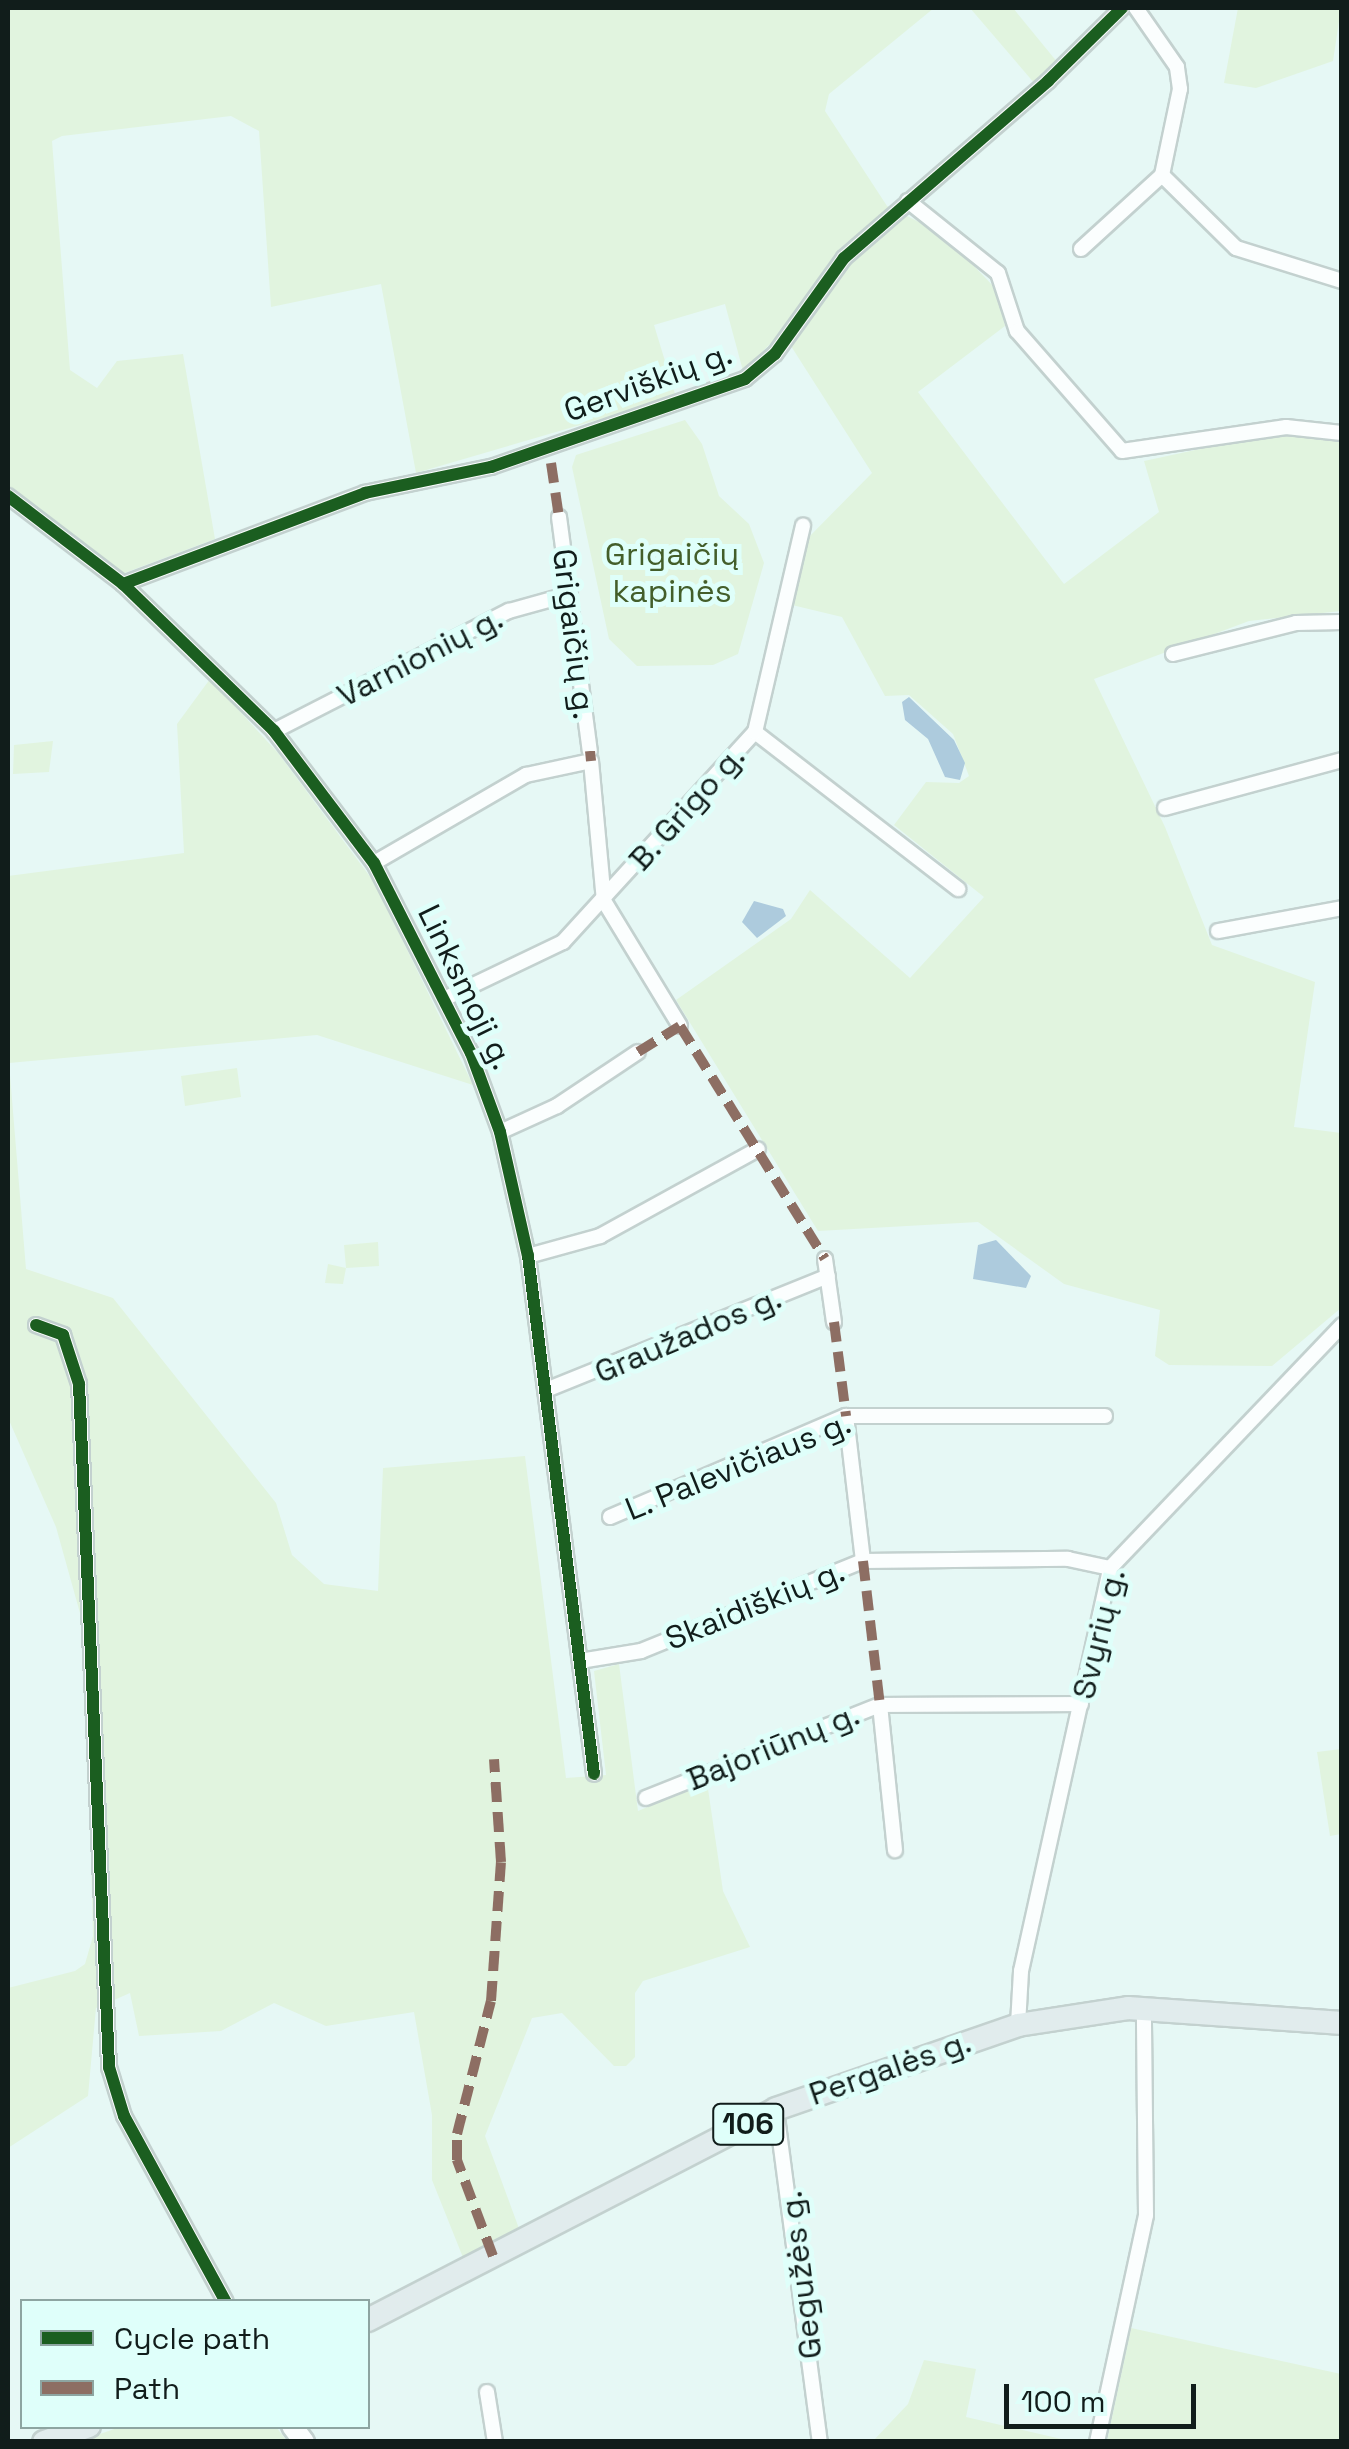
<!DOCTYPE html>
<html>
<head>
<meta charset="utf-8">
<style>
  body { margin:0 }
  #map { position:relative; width:1349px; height:2449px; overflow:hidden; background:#e6f8f5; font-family:"Space Grotesk",sans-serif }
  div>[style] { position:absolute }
  .green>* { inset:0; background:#e1f4df }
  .water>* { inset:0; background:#adcbdd }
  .roads { filter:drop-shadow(2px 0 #c3d1cf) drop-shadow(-2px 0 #c3d1cf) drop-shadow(0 2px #c3d1cf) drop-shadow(0 -2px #c3d1cf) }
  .street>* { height:14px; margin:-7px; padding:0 7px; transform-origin:7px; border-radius:7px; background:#fbfefe }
  .secondary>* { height:20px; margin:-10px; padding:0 10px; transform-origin:10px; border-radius:10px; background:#fbfefe }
  .primary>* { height:22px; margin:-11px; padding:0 11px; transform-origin:11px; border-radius:11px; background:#e1eced }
  .quiet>* { height:10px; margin-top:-5px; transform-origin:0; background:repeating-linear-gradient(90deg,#8d6e63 0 20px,transparent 0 30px) }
  .cycleway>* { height:12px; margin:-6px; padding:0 6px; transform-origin:6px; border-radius:6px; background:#1b5e20 }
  span { translate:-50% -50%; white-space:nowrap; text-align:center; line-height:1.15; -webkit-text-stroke:10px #dffffa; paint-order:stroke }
  .shield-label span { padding:2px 8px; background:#dffffa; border:2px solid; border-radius:8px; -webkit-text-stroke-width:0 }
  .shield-label { font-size:30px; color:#111d1b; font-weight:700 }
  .street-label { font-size:32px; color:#111d1b }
  .park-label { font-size:32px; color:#435e2a }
  .frame { position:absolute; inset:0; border:10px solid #111d1b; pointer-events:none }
  .legend { position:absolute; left:20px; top:2299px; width:350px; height:130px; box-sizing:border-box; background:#dffffa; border:2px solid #8da5a1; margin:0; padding:12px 18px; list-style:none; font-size:30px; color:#111d1b }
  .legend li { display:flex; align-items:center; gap:20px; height:50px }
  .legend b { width:50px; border:2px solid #8da5a1 }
  .scale { position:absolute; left:1004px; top:2384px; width:192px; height:45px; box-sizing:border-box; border:5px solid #111d1b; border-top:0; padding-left:12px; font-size:30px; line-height:35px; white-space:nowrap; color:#111d1b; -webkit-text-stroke:8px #dffffa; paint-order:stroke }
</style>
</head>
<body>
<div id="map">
  <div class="green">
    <i style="clip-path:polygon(8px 8px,934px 8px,829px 94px,825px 111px,887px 206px,943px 234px,998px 291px,1005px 326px,918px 392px,1064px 584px,1159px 512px,1144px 461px,1284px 431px,1341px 439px,1341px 611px,1249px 621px,1094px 679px,1165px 827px,1212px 945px,1315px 982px,1294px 1127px,1341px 1133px,1341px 1308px,1272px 1366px,1169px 1365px,1155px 1356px,1160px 1310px,1064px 1284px,978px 1222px,818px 1231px,676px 1000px,791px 919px,810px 890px,910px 978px,984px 897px,894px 825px,926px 782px,959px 783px,969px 776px,953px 734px,909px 695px,885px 696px,842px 617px,792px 605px,804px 542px,872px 473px,782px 332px,743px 371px,725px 304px,654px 325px,676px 397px,416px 473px,381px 284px,271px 307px,259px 131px,231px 116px,62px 136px,52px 141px,70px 370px,97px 388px,117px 361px,183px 354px,215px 539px,119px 575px,8px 486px)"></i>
    <i style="clip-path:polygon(970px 8px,1013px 8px,1058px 63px,1035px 84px)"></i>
    <i style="clip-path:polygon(1238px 8px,1341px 8px,1333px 61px,1256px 88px,1224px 83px)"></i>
    <i style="clip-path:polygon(685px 420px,702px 444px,719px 496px,749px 524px,764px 563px,738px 654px,713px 665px,637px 666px,609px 639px,572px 467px,576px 455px)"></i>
    <i style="clip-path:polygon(210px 679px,278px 753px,374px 882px,473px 1085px,317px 1035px,9px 1063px,26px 1269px,113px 1298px,276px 1503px,292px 1555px,324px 1584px,378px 1591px,383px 1468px,525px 1456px,566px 1778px,606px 1775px,594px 1671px,619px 1664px,638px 1811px,707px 1782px,723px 1891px,750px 1947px,643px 1981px,635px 1993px,635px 2057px,626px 2066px,614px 2066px,562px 2013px,532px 2018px,485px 2136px,521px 2234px,464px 2260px,432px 2180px,432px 2115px,414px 2012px,326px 2026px,274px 2003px,221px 2031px,139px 2036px,130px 1993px,96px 2008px,88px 2096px,8px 2148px,8px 1988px,75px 1971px,85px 1964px,93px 1936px,85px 1631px,56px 1527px,8px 1418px,8px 876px,184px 853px,177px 724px)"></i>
    <i style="clip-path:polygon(53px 741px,49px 772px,13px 774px,14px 745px)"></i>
    <i style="clip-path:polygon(237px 1068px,241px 1097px,185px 1106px,181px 1076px)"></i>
    <i style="clip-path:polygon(378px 1242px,379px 1266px,346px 1268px,343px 1284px,325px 1283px,328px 1264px,346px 1268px,344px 1245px)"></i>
    <i style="clip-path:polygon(1341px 1749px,1341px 1834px,1330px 1836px,1317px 1752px)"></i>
    <i style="clip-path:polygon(1131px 2328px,1341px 2374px,1341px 2441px,1107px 2441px)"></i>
    <i style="clip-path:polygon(924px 2360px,976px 2369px,966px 2417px,1070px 2441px,873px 2441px,908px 2404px)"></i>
    <i style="clip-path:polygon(123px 2426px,276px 2427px,287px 2441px,77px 2442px)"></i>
  </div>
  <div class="water">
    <i style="clip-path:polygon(909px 697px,954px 740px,965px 763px,960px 780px,945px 777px,928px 739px,905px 720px,902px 702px)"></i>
    <i style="clip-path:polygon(754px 901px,783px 909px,786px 916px,757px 938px,742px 922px)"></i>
    <i style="clip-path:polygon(996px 1240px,1031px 1276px,1026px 1288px,973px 1279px,978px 1245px)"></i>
  </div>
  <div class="roads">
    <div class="street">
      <i style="left:1162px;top:175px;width:104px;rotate:44.6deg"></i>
      <i style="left:1236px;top:248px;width:111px;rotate:17.3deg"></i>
      <i style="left:908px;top:201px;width:115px;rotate:38.7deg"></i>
      <i style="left:998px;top:273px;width:61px;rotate:71.9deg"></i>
      <i style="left:1017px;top:331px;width:159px;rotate:48.8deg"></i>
      <i style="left:1122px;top:451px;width:166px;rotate:-8.3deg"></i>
      <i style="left:1286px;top:427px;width:56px;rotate:6.1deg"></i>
      <i style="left:1081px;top:249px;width:110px;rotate:-42.4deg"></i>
      <i style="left:1162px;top:175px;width:88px;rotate:-78.2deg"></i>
      <i style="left:1180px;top:89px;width:22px;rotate:-98deg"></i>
      <i style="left:1177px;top:67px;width:72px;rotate:-124.8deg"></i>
      <i style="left:8px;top:496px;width:145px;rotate:37.4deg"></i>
      <i style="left:123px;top:584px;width:211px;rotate:44.2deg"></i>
      <i style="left:274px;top:731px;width:166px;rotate:52.9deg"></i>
      <i style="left:374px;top:863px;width:213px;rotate:63deg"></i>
      <i style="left:471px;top:1053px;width:84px;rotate:69.8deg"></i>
      <i style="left:500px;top:1132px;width:127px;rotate:77.3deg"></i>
      <i style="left:528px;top:1256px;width:522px;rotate:82.74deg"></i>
      <i style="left:559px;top:517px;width:236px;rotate:82.5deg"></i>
      <i style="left:123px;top:584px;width:259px;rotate:-20.6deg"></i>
      <i style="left:365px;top:493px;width:129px;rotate:-11.7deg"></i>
      <i style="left:491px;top:467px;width:269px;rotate:-19.1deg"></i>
      <i style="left:745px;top:379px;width:39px;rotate:-40deg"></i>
      <i style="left:775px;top:354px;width:118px;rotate:-54.3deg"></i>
      <i style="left:844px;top:258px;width:270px;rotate:-40.9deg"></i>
      <i style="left:1048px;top:81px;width:104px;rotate:-44.6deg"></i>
      <i style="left:1173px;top:654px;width:127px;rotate:-14.1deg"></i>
      <i style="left:1296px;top:623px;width:46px;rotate:-1.2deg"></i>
      <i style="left:274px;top:731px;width:264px;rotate:-27.1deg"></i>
      <i style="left:509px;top:611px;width:63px;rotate:-15.6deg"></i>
      <i style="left:755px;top:732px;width:257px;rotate:37.7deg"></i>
      <i style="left:1165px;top:808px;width:183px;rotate:-15.2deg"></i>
      <i style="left:374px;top:863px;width:176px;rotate:-30.1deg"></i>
      <i style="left:526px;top:775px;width:66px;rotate:-12.2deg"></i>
      <i style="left:591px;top:761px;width:141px;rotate:84.7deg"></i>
      <i style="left:604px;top:901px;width:146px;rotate:58.7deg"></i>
      <i style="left:1218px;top:931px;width:126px;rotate:-10.5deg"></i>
      <i style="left:444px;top:999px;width:132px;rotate:-25.6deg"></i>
      <i style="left:563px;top:942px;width:285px;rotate:-47.6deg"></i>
      <i style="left:755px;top:732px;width:212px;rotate:-76.9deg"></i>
      <i style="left:500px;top:1132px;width:63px;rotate:-24.5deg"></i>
      <i style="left:557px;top:1106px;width:97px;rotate:-33.7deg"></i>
      <i style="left:528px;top:1256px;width:75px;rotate:-15.5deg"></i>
      <i style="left:600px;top:1236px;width:180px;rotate:-28.8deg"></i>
      <i style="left:825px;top:1259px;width:64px;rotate:81.9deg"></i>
      <i style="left:36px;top:1325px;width:29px;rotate:20deg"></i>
      <i style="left:63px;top:1335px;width:52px;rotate:71.9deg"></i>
      <i style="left:79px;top:1384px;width:684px;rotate:87.48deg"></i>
      <i style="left:109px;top:2067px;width:51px;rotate:73deg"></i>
      <i style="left:124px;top:2116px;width:212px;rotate:61.3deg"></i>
      <i style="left:546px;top:1390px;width:304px;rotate:-22deg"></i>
      <i style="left:846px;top:1416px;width:146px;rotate:83.3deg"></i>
      <i style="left:610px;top:1517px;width:257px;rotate:-23.2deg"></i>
      <i style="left:846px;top:1416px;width:259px"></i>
      <i style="left:580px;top:1661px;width:62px;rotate:-9.3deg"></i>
      <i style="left:641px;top:1651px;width:240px;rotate:-22.1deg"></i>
      <i style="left:863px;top:1561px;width:205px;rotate:-0.6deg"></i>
      <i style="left:1068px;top:1559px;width:43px;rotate:12.1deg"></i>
      <i style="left:880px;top:1705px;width:146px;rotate:84.1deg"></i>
      <i style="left:646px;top:1798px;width:252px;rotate:-21.7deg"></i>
      <i style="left:880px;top:1705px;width:201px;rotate:-0.3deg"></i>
      <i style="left:1018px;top:2025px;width:54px;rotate:-86.8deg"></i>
      <i style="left:1021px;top:1971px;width:413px;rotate:-77.5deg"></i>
      <i style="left:1110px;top:1568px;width:336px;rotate:-46.3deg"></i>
      <i style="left:776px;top:2109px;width:336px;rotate:82.5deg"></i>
      <i style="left:487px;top:2392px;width:51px;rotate:80.9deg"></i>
      <i style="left:1097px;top:2442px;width:232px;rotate:-77.8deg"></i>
      <i style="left:1146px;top:2215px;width:206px;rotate:-90.6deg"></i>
    </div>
    <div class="secondary">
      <i style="left:292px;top:2426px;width:20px;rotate:53deg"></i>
    </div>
    <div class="primary">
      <i style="left:368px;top:2320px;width:459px;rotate:-27.3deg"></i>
      <i style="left:776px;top:2109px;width:256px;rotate:-19.1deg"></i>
      <i style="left:1018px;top:2025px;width:111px;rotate:-8.8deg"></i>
      <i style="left:1128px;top:2008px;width:215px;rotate:4deg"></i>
      <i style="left:44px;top:2442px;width:48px;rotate:-19.6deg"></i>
    </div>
  </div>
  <div class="quiet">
    <i style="left:551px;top:463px;width:55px;rotate:81.6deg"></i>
    <i style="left:590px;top:751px;width:10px;rotate:84deg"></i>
    <i style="left:638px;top:1052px;width:49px;rotate:-31.8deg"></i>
    <i style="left:680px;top:1026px;width:274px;rotate:58.1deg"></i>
    <i style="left:834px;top:1322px;width:95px;rotate:82.7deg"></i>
    <i style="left:863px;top:1561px;width:145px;rotate:83.3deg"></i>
    <i style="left:493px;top:2256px;width:103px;rotate:-110.6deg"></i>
    <i style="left:457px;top:2160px;width:26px;rotate:-90deg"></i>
    <i style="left:457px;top:2134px;width:137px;rotate:-75.7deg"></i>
    <i style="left:491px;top:2001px;width:139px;rotate:-85.9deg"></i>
    <i style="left:501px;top:1862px;width:103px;rotate:-93.9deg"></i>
  </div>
  <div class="cycleway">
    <i style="left:8px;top:496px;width:145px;rotate:37.4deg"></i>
    <i style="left:123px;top:584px;width:211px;rotate:44.2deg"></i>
    <i style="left:274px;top:731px;width:166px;rotate:52.9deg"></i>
    <i style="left:374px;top:863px;width:213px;rotate:63deg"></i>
    <i style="left:471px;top:1053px;width:84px;rotate:69.8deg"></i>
    <i style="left:500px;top:1132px;width:127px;rotate:77.3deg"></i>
    <i style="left:528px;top:1256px;width:522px;rotate:82.74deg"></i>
    <i style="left:123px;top:584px;width:259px;rotate:-20.6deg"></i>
    <i style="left:365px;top:493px;width:129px;rotate:-11.7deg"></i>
    <i style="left:491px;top:467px;width:269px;rotate:-19.1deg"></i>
    <i style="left:745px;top:379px;width:39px;rotate:-40deg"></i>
    <i style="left:775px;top:354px;width:118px;rotate:-54.3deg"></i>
    <i style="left:844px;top:258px;width:270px;rotate:-40.9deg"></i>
    <i style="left:1048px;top:81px;width:104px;rotate:-44.6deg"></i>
    <i style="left:36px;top:1325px;width:29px;rotate:20deg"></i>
    <i style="left:63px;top:1335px;width:52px;rotate:71.9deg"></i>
    <i style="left:79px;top:1384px;width:684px;rotate:87.48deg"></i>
    <i style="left:109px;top:2067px;width:51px;rotate:73deg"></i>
    <i style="left:124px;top:2116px;width:212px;rotate:61.3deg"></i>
  </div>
  <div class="shield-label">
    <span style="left:748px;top:2124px">106</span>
  </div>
  <div class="street-label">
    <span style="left:648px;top:382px;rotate:-20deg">Gerviškių g.</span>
    <span style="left:574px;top:634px;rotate:83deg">Grigaičių g.</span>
    <span style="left:420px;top:657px;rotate:-27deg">Varnionių g.</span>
    <span style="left:687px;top:808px;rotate:-48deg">B. Grigo g.</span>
    <span style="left:466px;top:987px;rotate:64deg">Linksmoji g.</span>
    <span style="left:688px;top:1335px;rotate:-23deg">Graužados g.</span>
    <span style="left:738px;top:1466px;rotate:-22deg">L. Palevičiaus g.</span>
    <span style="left:755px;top:1605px;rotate:-22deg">Skaidiškių g.</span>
    <span style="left:1099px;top:1634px;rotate:-76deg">Svyrių g.</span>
    <span style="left:773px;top:1747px;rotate:-22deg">Bajoriūnų g.</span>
    <span style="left:890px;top:2068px;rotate:-19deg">Pergalės g.</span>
    <span style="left:801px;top:2275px;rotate:-97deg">Gegužės g.</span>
  </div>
  <div class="park-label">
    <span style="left:672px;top:573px">Grigaičių<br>kapinės</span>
  </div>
  <div class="frame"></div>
  <ul class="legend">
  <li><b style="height:12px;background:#1b5e20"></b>Cycle path</li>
  <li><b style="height:12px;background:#8d6e63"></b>Path</li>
  </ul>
  <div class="scale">100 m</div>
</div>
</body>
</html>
